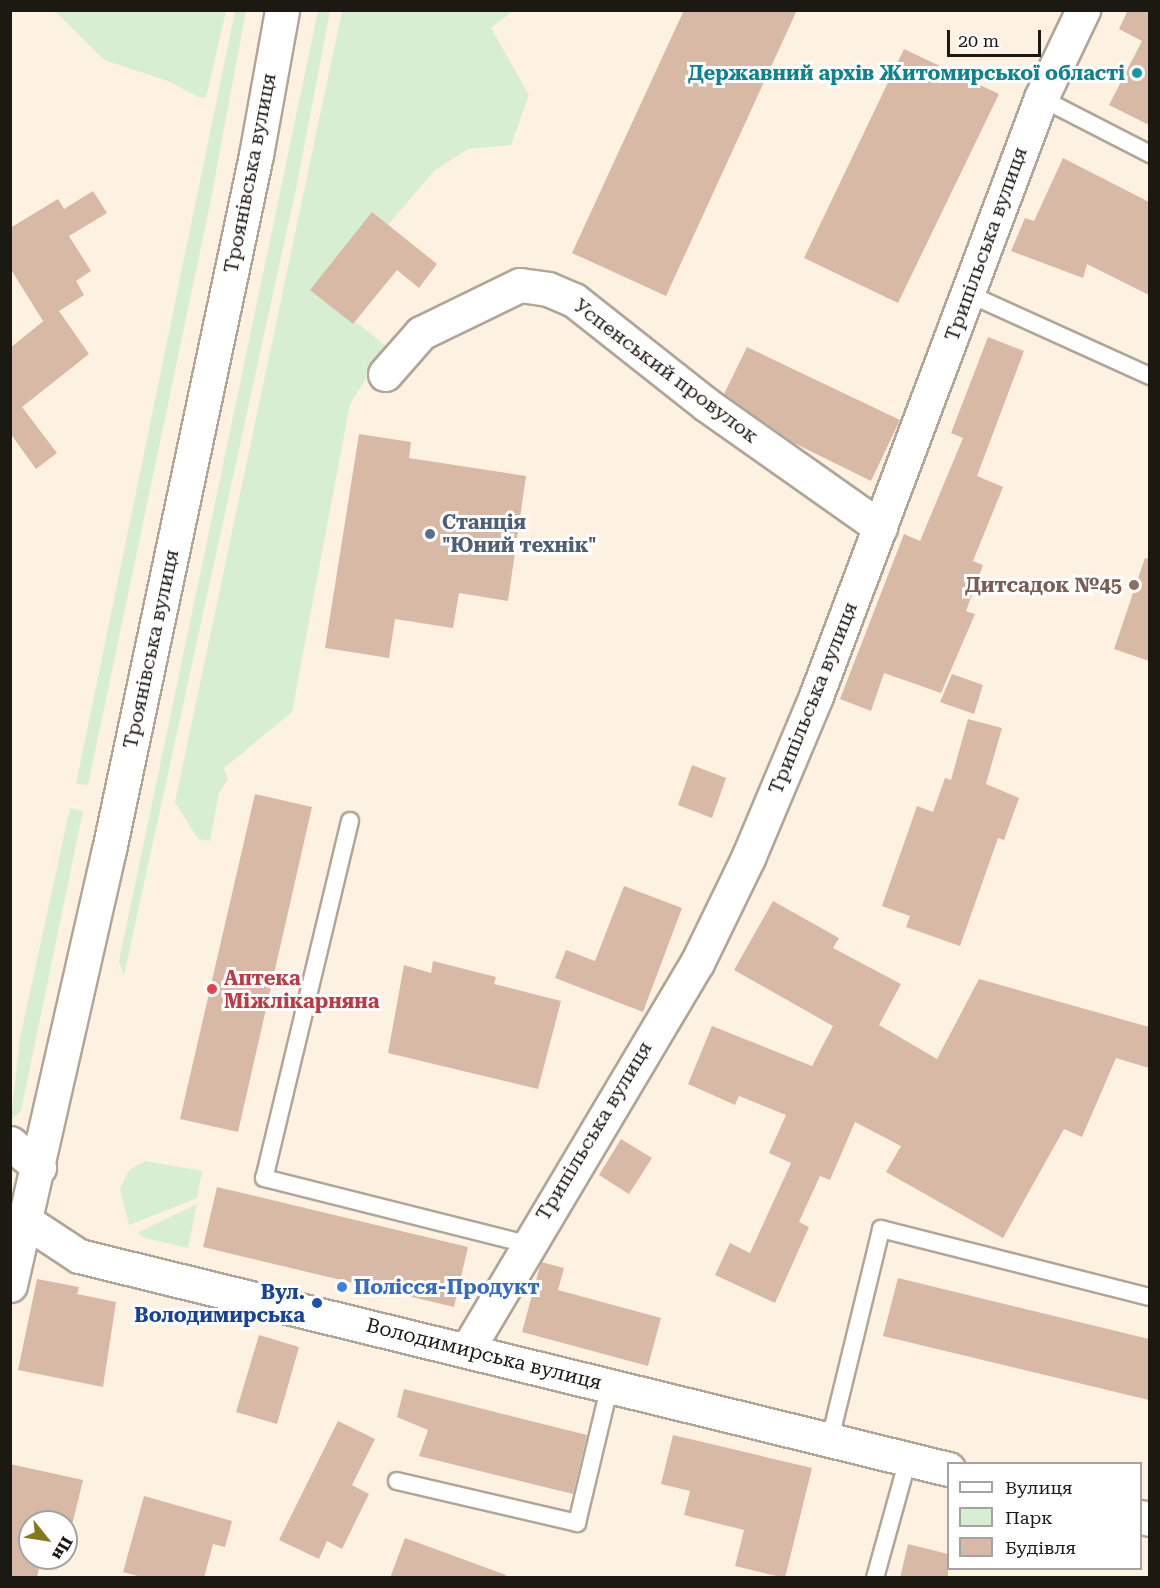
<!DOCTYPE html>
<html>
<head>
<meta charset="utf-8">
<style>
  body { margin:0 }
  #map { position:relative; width:1160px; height:1588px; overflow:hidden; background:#fdf2e2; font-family:"Roboto Serif",serif }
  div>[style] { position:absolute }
  .green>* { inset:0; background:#d7eed3 }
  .building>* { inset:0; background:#d8b9a6 }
  .roads { filter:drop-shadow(2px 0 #b0a597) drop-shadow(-2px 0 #b0a597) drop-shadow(0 2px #b0a597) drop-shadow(0 -2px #b0a597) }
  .service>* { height:16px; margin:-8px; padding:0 8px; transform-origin:8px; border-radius:8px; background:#fff }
  .minor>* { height:33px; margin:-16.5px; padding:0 16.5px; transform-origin:16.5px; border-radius:16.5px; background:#fff }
  .tertiary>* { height:33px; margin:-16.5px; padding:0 16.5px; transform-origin:16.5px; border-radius:16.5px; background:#fff }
  .dots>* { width:16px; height:16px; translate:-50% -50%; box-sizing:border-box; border:3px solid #fff; border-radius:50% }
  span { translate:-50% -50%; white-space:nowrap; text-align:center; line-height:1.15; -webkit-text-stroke:6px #fff; paint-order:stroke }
  .culture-label { font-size:20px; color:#0d838f; font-weight:700 }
  .right { translate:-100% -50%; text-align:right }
  .street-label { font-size:20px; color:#1c1812 }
  .service-label { font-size:20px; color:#4e5e75; font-weight:700 }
  .left { translate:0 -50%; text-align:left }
  .education-label { font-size:20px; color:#785e54; font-weight:700 }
  .health-label { font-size:20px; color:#be3a42; font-weight:700 }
  .shop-label { font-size:20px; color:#366cbe; font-weight:700 }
  .transit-label { font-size:20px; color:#164399; font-weight:700 }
  .frame { position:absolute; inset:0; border:12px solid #1c1812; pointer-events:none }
  .legend { position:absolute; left:947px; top:1462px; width:195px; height:108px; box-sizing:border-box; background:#fff; border:2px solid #a4a3a0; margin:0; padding:8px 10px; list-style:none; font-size:18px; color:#1c1812 }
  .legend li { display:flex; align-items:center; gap:12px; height:30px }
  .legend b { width:30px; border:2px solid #a4a3a0 }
  .north { position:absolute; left:18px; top:1510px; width:60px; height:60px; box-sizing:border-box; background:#fff; border:2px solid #a4a3a0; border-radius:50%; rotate:120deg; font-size:16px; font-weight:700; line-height:24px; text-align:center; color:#1c1812 }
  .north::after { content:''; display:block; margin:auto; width:21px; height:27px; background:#86791d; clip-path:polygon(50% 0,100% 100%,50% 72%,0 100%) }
  .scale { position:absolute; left:947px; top:30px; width:94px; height:27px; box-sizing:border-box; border:3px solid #1c1812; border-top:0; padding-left:8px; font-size:18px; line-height:21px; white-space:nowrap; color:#1c1812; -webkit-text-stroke:4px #fff; paint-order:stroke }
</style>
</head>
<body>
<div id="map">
  <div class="green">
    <i style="clip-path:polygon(55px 11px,226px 11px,207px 94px,205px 98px,198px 97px,168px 81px,104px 60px)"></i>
    <i style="clip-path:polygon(235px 11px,246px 11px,210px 204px,88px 785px,76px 784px)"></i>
    <i style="clip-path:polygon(318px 11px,330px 11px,297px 184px,124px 975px,119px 961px)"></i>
    <i style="clip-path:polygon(342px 11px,513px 11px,491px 28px,529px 95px,511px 145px,468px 149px,434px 171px,336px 286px,336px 306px,386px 346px,350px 404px,292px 712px,224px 768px,228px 779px,219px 793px,210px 841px,198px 839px,175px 802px)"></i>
    <i style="clip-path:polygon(70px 808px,83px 811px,21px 1111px,11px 1119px,20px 1038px)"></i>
    <i style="clip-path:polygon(145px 1161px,202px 1171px,197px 1198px,129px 1225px,120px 1189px,129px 1170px)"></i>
    <i style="clip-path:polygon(197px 1204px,188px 1248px,145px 1238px,137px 1233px)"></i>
  </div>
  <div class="building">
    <i style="clip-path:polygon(684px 10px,797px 10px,666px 296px,572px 253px)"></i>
    <i style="clip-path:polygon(1128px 10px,1149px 10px,1149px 125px,1109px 105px,1142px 41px,1119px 29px)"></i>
    <i style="clip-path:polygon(904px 49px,999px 94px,898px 303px,804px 258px)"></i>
    <i style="clip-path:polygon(1063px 158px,1149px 202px,1149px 295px,1087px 264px,1083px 278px,1011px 251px,1025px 218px,1034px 221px)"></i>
    <i style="clip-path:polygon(93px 191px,107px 213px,69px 236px,91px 271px,76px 281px,84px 295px,59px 311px,89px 354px,22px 407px,57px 453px,36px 469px,10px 433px,10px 348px,46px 319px,43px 321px,10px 268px,10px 228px,58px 199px,64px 209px)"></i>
    <i style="clip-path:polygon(372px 212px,437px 264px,419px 288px,397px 270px,353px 324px,310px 290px)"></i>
    <i style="clip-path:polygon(988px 337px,1024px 351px,977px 476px,1003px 487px,973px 561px,983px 565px,966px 611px,975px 614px,941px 693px,884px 673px,871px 711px,840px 699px,904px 534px,920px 541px,963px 438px,951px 433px)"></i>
    <i style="clip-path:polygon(747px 347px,900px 420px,871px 481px,794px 443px,724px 394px)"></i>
    <i style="clip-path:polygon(359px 434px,411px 442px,409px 458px,526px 476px,508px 601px,459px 593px,453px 628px,395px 619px,389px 658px,325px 648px)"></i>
    <i style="clip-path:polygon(1145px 558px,1149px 559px,1149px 661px,1114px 649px)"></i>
    <i style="clip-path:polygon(952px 674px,983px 685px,974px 714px,940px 702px)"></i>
    <i style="clip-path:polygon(968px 719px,1002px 728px,986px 784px,1019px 798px,1004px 840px,998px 838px,960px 946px,906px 927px,910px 916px,882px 906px,917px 806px,933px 812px,945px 778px,951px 780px)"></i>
    <i style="clip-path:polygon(692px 765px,726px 778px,712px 818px,678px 805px)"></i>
    <i style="clip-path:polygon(255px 794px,312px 807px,238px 1132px,180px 1119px)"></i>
    <i style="clip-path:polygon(624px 886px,682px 908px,643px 1012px,555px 978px,566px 950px,595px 961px)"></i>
    <i style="clip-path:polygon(773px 901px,839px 938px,833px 948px,901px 984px,879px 1025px,937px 1059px,979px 979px,1149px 1027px,1149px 1068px,1116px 1058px,1082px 1137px,1064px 1129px,1003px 1238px,886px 1172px,901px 1146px,855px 1122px,830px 1180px,820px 1176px,799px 1222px,809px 1227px,775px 1303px,715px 1275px,730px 1243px,750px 1253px,791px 1163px,769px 1153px,786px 1115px,739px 1096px,735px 1105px,688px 1084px,712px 1026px,812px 1066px,833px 1026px,734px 970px)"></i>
    <i style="clip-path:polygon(433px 961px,496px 977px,494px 984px,561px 1001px,538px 1089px,388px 1053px,404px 965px,431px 973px)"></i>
    <i style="clip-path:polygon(621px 1139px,652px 1158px,629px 1194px,599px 1175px)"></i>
    <i style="clip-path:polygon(217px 1187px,468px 1247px,454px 1307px,203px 1247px)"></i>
    <i style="clip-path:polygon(541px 1262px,564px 1268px,558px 1290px,661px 1318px,648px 1366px,522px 1332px)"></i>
    <i style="clip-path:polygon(898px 1278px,1149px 1339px,1149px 1400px,883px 1336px)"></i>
    <i style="clip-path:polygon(37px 1279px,79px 1287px,77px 1294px,116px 1302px,103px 1387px,18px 1370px)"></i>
    <i style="clip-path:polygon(259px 1335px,299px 1347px,277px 1424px,236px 1412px)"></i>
    <i style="clip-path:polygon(404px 1389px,587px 1435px,573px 1494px,419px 1456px,428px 1430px,397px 1417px)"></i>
    <i style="clip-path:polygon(338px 1421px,375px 1439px,352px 1485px,369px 1494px,342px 1549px,327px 1541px,319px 1559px,279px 1540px)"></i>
    <i style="clip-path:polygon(673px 1435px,812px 1468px,785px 1578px,735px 1566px,744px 1530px,684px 1515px,690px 1491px,661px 1484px)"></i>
    <i style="clip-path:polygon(10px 1464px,83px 1480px,68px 1542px,66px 1522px,30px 1522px,30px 1558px,41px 1558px,37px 1578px,10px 1578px)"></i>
    <i style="clip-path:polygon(144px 1496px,232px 1521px,225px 1547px,213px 1544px,204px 1578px,145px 1578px,123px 1572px)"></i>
    <i style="clip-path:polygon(405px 1538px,506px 1575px,505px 1578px,390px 1578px)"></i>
    <i style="clip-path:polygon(908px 1544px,948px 1554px,948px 1578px,900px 1578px)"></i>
  </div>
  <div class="roads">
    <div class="service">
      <i style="left:1041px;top:98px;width:123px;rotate:27.2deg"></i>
      <i style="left:969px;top:294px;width:199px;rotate:24.4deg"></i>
      <i style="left:350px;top:821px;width:367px;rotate:103.5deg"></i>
      <i style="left:264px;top:1178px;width:271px;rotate:14.1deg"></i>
      <i style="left:830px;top:1439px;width:216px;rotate:-76.3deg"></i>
      <i style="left:881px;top:1229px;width:277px;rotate:14.2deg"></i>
      <i style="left:397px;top:1481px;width:185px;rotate:13.1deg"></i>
      <i style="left:577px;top:1523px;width:142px;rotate:-76.6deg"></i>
      <i style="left:875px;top:1578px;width:123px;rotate:-74.5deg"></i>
    </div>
    <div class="minor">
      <i style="left:385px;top:374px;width:55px;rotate:-48.7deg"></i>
      <i style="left:421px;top:333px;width:110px;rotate:-25.9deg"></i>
      <i style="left:520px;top:285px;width:28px;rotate:8deg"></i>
      <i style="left:548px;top:289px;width:28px;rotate:23deg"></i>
      <i style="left:574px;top:300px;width:169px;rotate:38.3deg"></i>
      <i style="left:707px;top:405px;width:212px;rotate:35.2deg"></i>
      <i style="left:10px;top:1143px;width:38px;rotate:40deg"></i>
      <i style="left:467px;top:1350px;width:450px;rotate:-59.3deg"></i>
      <i style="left:697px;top:963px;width:117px;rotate:-64.1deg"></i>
      <i style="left:748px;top:858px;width:176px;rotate:-67.2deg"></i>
      <i style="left:816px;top:696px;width:639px;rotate:-69.38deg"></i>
      <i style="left:1041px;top:98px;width:98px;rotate:-64.5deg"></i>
    </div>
    <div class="tertiary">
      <i style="left:27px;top:1222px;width:62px;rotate:33.2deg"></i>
      <i style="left:79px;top:1256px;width:895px;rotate:13.77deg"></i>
      <i style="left:10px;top:1285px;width:446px;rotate:-77.2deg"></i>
      <i style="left:109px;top:850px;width:710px;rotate:-78.06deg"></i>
      <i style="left:256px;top:155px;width:147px;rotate:-79.8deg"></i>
      <i style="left:1140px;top:1517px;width:10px;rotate:11deg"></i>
    </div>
  </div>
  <div class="dots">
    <i style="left:1137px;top:73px;background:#0f9aa8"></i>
    <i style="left:430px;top:534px;background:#5c6f8a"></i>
    <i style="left:1134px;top:585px;background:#8d6e63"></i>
    <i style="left:212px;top:989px;background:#e0444e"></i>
    <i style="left:342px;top:1287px;background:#3f7fe0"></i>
    <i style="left:317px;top:1303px;background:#1a4fb4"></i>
  </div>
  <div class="culture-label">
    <span class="right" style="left:1125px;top:73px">Державний архів Житомирської області</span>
  </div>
  <div class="street-label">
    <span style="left:250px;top:173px;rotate:-79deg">Троянівська вулиця</span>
    <span style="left:986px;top:244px;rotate:-70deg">Трипільська вулиця</span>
    <span style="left:666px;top:371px;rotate:37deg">Успенський провулок</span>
    <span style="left:151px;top:649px;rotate:-78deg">Троянівська вулиця</span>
    <span style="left:813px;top:698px;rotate:-68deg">Трипільська вулиця</span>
    <span style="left:594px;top:1131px;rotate:-59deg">Трипільська вулиця</span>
    <span style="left:484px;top:1354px;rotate:14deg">Володимирська вулиця</span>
  </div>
  <div class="service-label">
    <span class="left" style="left:442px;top:534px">Станція<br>"Юний технік"</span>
  </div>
  <div class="education-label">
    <span class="right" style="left:1122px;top:585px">Дитсадок №45</span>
  </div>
  <div class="health-label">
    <span class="left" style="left:224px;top:990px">Аптека<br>Міжлікарняна</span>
  </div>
  <div class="shop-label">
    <span class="left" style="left:354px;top:1287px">Полісся-Продукт</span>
  </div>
  <div class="transit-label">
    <span class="right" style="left:305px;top:1304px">Вул.<br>Володимирська</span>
  </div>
  <div class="frame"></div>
  <ul class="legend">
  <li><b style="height:8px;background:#fff"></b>Вулиця</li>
  <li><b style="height:16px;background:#d7eed3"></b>Парк</li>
  <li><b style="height:16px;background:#d8b9a6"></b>Будівля</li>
  </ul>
  <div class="north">Пн</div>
  <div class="scale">20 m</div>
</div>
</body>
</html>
